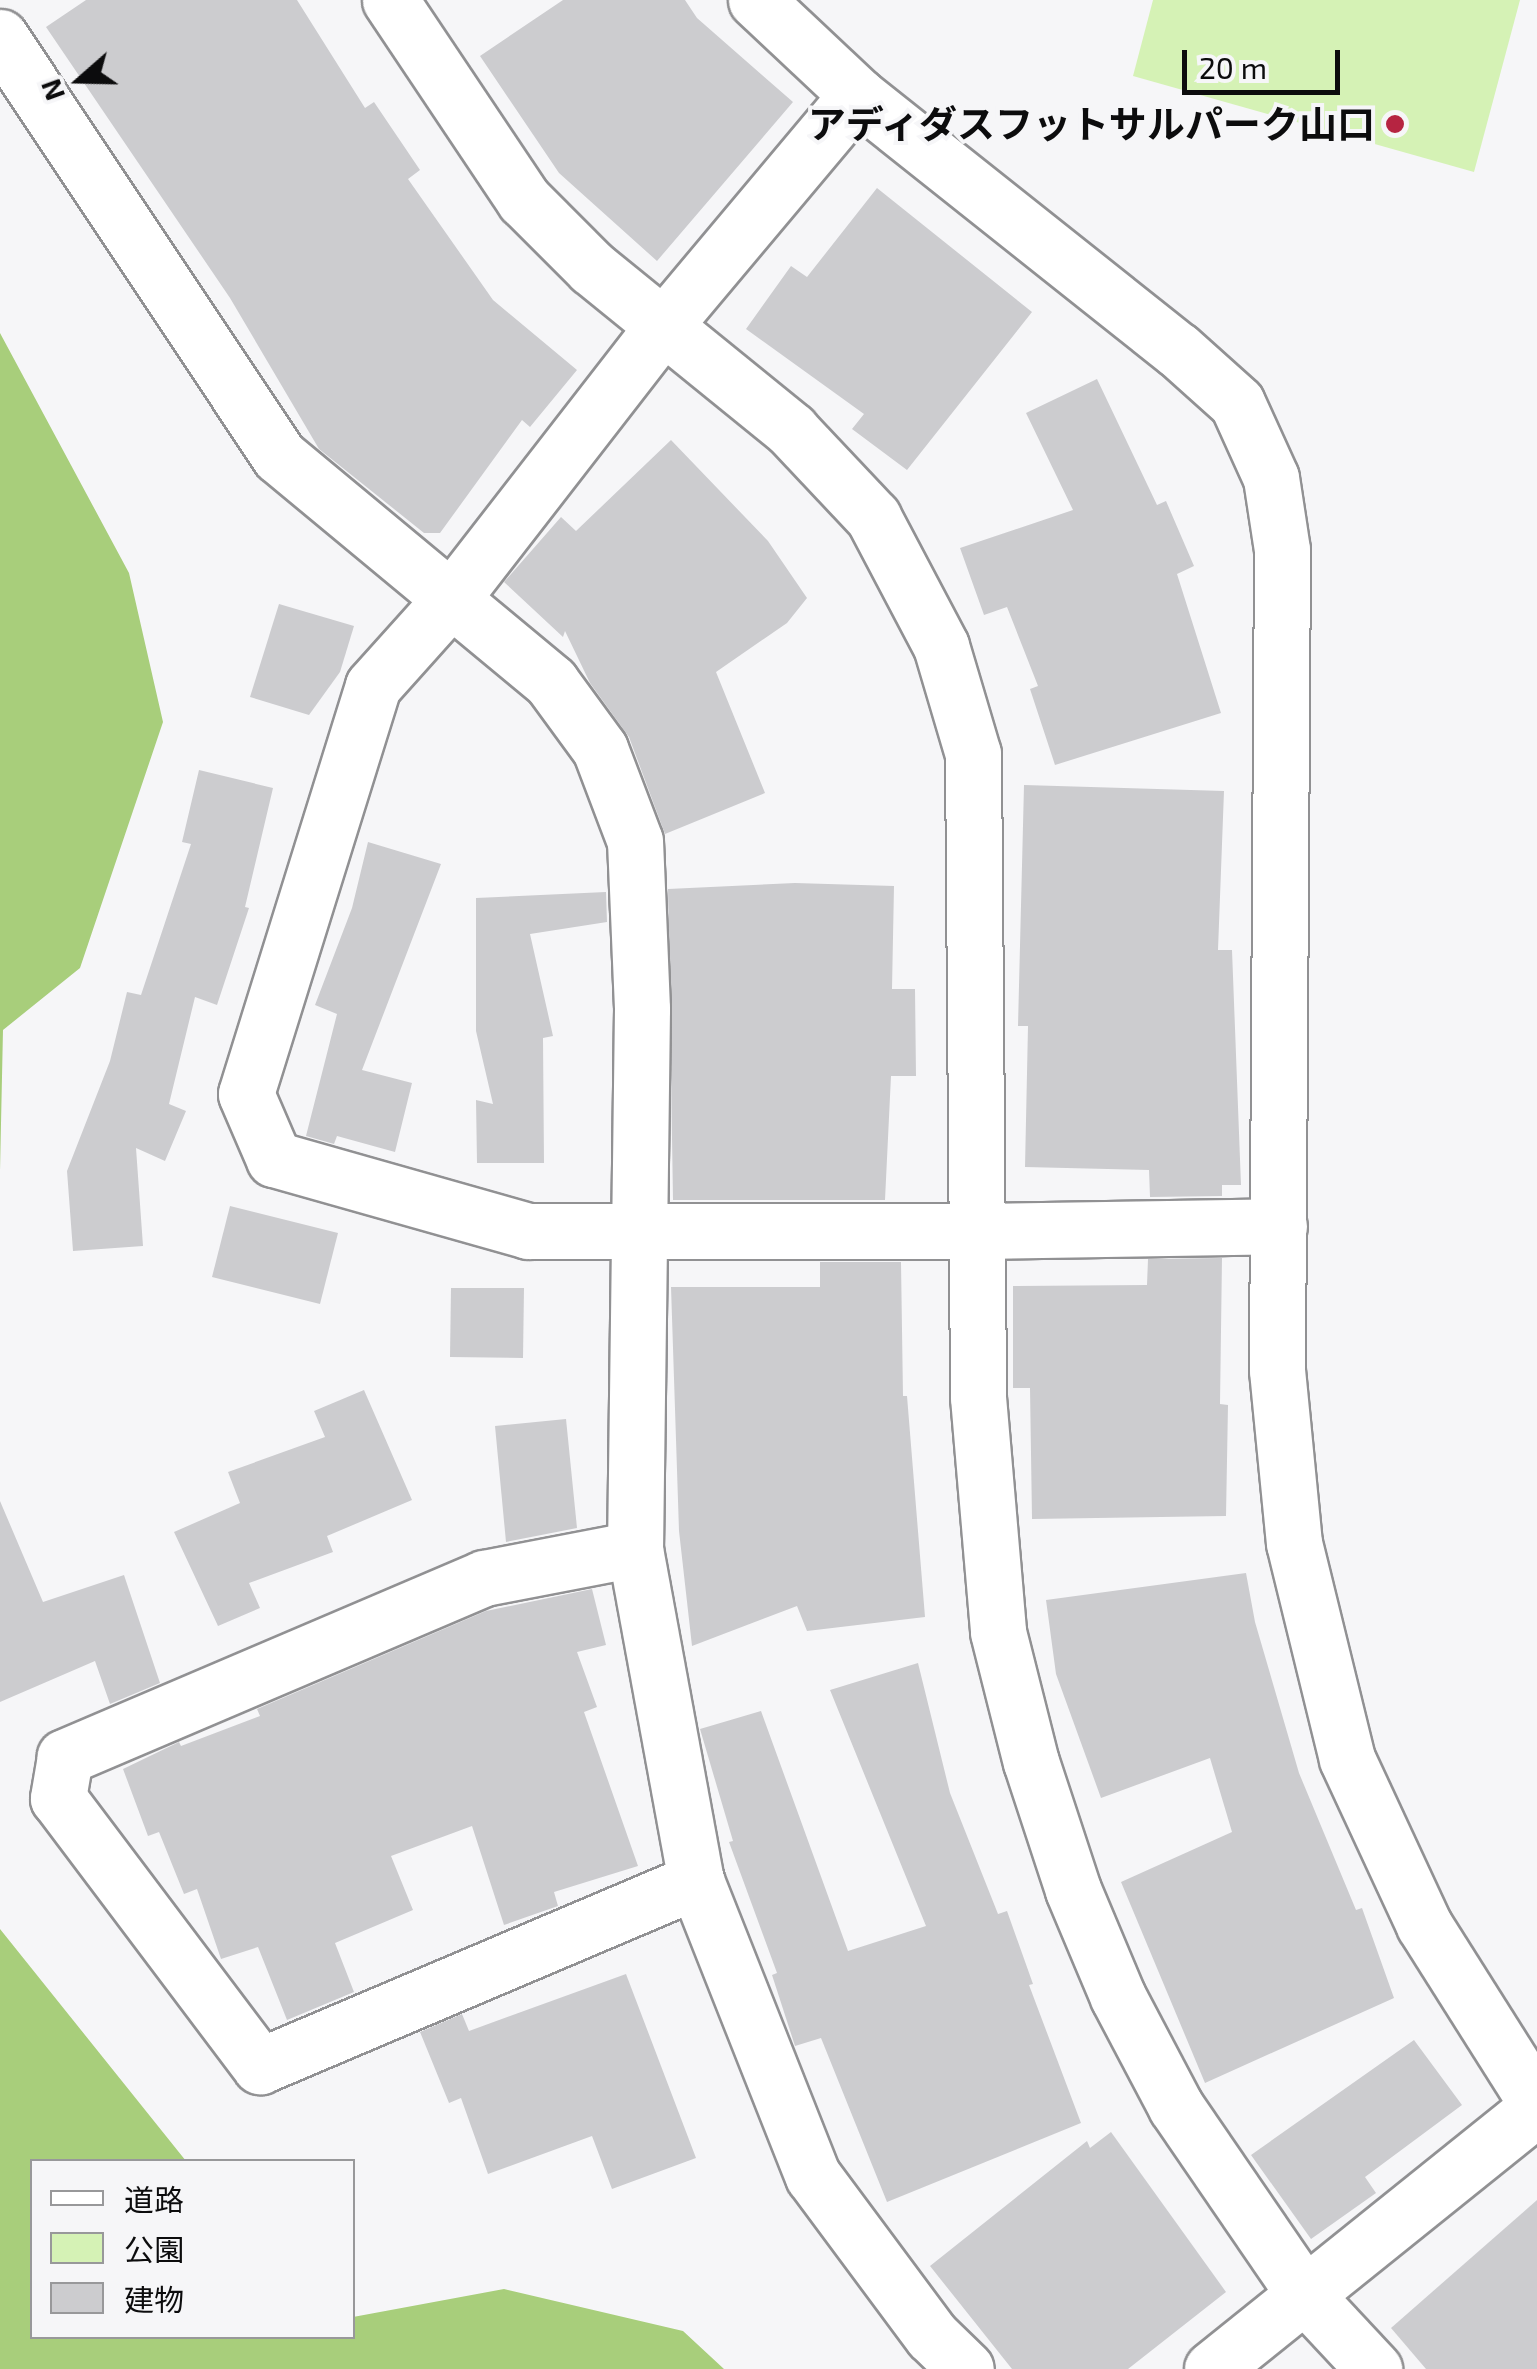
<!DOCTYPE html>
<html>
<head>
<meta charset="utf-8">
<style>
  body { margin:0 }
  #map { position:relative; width:1537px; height:2369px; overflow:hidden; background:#f6f6f8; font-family:"Exo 2","Noto Sans JP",sans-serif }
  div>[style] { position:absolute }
  .green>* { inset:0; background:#d5f2b5 }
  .forest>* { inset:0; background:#a8ce7b }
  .building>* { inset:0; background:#cccccf }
  .roads { filter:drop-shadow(2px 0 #919193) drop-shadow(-2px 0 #919193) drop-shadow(0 2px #919193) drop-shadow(0 -2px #919193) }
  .minor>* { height:55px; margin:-27.5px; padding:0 27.5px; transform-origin:27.5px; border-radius:27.5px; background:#fff }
  .dots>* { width:28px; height:28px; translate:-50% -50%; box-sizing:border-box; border:5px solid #f6f6f8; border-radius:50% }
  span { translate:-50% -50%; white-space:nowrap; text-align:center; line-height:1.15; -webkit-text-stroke:8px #f6f6f8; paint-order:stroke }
  .poi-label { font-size:38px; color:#0c0c0d; font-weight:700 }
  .right { translate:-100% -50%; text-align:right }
  .legend { position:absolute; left:30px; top:2159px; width:325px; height:180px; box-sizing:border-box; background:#f6f6f8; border:2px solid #98989a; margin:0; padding:12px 18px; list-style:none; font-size:30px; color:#0c0c0d }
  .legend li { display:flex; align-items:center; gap:20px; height:50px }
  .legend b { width:50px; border:2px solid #98989a }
  .north { position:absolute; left:30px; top:30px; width:100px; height:100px; -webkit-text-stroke:8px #f6f6f8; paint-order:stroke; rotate:250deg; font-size:28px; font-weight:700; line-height:40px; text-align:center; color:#0c0c0d }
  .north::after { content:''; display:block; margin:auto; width:35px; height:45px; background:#0c0c0d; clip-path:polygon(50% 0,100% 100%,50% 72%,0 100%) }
  .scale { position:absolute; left:1182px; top:50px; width:158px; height:45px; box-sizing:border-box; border:5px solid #0c0c0d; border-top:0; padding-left:12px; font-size:30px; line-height:35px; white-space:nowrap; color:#0c0c0d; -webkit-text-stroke:8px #f6f6f8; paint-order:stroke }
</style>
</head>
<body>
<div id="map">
  <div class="green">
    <i style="clip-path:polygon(1153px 0,1520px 0,1474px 172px,1133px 76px)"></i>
  </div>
  <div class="forest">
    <i style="clip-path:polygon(0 333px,129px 573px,163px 722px,80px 968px,3px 1030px,0 1171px)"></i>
    <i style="clip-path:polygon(0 1929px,186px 2161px,32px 2162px,32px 2336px,352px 2336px,353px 2317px,504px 2289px,683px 2331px,724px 2369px,0 2369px)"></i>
  </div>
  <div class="building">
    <i style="clip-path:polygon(86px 0,297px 0,365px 108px,374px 102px,420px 170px,408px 179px,493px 300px,577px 370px,530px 427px,522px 420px,440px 533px,424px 533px,319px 449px,230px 298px,46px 27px)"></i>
    <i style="clip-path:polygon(563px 0,685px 0,697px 18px,793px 102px,657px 261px,559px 173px,480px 56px)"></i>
    <i style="clip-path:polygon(877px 188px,1032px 312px,907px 470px,852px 429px,864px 414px,746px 329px,791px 266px,807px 277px)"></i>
    <i style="clip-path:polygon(1097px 379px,1157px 505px,1166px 501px,1194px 566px,1177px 574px,1221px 713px,1055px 765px,1030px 689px,1038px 686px,1007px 607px,984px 615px,960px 548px,1073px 510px,1026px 413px)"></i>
    <i style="clip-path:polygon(671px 440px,768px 541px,807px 598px,787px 623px,716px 672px,765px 793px,665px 834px,629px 737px,590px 683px,565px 631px,563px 637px,504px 582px,561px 517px,576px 531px)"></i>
    <i style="clip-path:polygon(279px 604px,354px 626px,340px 672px,309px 715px,250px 697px)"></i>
    <i style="clip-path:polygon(199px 770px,273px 788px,245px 907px,249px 908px,217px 1005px,195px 997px,169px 1104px,186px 1111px,165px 1161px,136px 1148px,143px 1246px,73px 1251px,67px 1171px,110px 1061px,127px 992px,141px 995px,191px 844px,182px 842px)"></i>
    <i style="clip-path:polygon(1024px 785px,1224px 791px,1218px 950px,1232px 950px,1241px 1185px,1222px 1185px,1222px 1196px,1150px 1197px,1149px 1170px,1025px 1167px,1028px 1026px,1018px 1026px)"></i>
    <i style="clip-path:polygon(368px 842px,441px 864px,362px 1070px,412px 1083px,395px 1152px,337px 1136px,334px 1144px,306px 1136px,337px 1014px,315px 1005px,352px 908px)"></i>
    <i style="clip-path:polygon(795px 883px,894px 886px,892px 989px,915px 989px,916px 1076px,891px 1076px,885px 1200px,673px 1200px,668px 889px)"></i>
    <i style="clip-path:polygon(606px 892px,607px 922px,530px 934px,553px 1036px,543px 1038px,544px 1163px,477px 1163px,476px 1100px,493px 1104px,476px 1031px,476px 898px)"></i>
    <i style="clip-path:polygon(230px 1206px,338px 1233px,320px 1304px,212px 1277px)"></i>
    <i style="clip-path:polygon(1222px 1258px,1220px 1404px,1228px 1405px,1226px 1516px,1032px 1519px,1030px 1388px,1013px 1388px,1013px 1286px,1147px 1285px,1148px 1259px)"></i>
    <i style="clip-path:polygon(820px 1262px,901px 1262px,903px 1396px,907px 1396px,925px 1617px,807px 1631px,797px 1606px,692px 1646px,679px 1531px,671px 1287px,820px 1287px)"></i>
    <i style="clip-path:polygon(451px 1288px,524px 1288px,523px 1358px,450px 1357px)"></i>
    <i style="clip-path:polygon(364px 1390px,412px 1500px,327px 1536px,333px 1552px,249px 1583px,260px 1608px,218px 1626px,174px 1532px,240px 1503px,228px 1472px,325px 1437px,314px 1411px)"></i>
    <i style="clip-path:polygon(566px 1419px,577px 1528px,506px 1542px,495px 1426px)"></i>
    <i style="clip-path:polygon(0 1501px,43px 1602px,124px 1575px,160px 1683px,110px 1704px,95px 1661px,0 1702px)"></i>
    <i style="clip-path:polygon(1246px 1573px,1255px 1622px,1299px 1773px,1356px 1910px,1362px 1908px,1394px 1998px,1205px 2083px,1121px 1882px,1232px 1832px,1210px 1758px,1101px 1798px,1056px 1674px,1046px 1600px)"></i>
    <i style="clip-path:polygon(592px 1589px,606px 1645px,577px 1652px,597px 1707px,584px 1712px,638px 1866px,554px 1892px,558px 1906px,504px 1925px,472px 1826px,391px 1856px,413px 1910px,335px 1943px,354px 1992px,287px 2020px,258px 1947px,221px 1959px,197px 1889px,184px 1894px,159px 1832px,148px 1836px,123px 1769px,179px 1742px,181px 1746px,260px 1716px,257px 1709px,486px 1611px)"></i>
    <i style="clip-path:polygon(918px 1663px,950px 1793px,998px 1914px,1007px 1911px,1033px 1984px,1029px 1985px,1081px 2123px,887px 2202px,821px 2038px,795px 2046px,772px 1975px,777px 1973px,729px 1842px,733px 1841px,700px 1729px,761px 1711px,848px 1951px,926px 1926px,830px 1690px)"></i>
    <i style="clip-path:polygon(626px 1974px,696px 2158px,612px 2189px,592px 2136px,488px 2174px,461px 2098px,449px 2103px,420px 2032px,462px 2014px,469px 2031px)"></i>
    <i style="clip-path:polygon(1414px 2040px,1462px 2105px,1365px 2177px,1376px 2193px,1311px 2239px,1251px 2155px)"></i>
    <i style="clip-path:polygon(1111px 2132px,1226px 2292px,1128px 2369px,1012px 2369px,930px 2266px,1087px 2141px,1090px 2148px)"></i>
    <i style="clip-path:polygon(1537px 2200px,1537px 2369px,1426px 2369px,1391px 2328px)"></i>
  </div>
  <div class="roads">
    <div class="minor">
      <i style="left:390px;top:0;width:241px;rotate:56.2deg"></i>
      <i style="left:524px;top:200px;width:96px;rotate:45deg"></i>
      <i style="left:592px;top:268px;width:257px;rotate:39.1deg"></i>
      <i style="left:791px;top:430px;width:120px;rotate:46.7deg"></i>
      <i style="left:873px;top:517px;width:146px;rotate:62.2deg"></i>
      <i style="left:941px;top:646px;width:113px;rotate:73.5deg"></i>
      <i style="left:973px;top:754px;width:643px;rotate:89.55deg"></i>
      <i style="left:978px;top:1397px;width:236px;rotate:85.1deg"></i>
      <i style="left:998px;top:1632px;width:134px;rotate:75.8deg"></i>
      <i style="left:1031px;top:1762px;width:135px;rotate:71.8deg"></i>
      <i style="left:1073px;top:1890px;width:116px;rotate:67.2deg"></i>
      <i style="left:1118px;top:1997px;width:124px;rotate:62.2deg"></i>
      <i style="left:1176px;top:2107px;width:227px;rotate:55.6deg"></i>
      <i style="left:1304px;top:2294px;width:103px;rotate:47deg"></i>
      <i style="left:756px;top:0;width:139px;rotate:43.2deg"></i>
      <i style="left:857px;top:95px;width:410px;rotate:38.5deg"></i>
      <i style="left:1178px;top:350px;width:79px;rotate:41.9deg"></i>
      <i style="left:1237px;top:403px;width:82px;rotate:65.6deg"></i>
      <i style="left:1271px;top:478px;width:73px;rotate:81.3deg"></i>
      <i style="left:1282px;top:550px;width:820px;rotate:90.35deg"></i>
      <i style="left:1277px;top:1370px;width:174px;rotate:84.4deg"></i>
      <i style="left:1294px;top:1543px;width:222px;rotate:76.2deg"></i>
      <i style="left:1347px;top:1759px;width:183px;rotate:65.1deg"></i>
      <i style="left:1424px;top:1925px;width:212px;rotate:57.7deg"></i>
      <i style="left:0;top:37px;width:503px;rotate:56.34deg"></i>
      <i style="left:279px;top:456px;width:354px;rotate:39.7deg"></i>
      <i style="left:551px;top:682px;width:83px;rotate:53.8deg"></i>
      <i style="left:600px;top:749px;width:98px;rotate:69.2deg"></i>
      <i style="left:635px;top:841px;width:168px;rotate:87.6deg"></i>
      <i style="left:642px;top:1009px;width:540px;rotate:90.74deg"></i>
      <i style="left:635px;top:1549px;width:338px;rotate:79.6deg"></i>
      <i style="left:696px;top:1881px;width:317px;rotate:68.4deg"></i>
      <i style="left:813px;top:2176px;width:199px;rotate:53.4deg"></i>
      <i style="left:932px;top:2336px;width:47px;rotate:44.1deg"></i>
      <i style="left:857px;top:95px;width:302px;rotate:130deg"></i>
      <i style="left:663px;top:326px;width:346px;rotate:127.8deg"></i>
      <i style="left:451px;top:599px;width:117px;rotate:131.9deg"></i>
      <i style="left:373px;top:686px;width:427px;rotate:107.3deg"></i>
      <i style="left:246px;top:1094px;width:71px;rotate:66.7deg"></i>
      <i style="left:274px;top:1159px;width:264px;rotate:15.8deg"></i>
      <i style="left:528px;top:1231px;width:448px"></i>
      <i style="left:976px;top:1231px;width:303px;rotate:-0.9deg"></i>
      <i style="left:635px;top:1549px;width:154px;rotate:169.1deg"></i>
      <i style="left:484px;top:1578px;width:456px;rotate:156.9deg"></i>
      <i style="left:65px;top:1757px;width:42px;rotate:99.7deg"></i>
      <i style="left:58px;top:1798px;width:336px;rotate:53deg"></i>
      <i style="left:260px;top:2066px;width:474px;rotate:-23deg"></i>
      <i style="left:1212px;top:2369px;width:417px;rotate:-38.8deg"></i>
    </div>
  </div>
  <div class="dots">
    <i style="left:1395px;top:124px;background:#b62441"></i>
  </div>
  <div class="poi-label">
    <span class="right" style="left:1375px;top:124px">アディダスフットサルパーク山口</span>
  </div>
  <ul class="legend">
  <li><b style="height:12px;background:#fff"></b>道路</li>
  <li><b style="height:28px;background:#d5f2b5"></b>公園</li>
  <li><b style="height:28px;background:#cccccf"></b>建物</li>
  </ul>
  <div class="north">N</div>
  <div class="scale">20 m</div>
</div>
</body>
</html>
